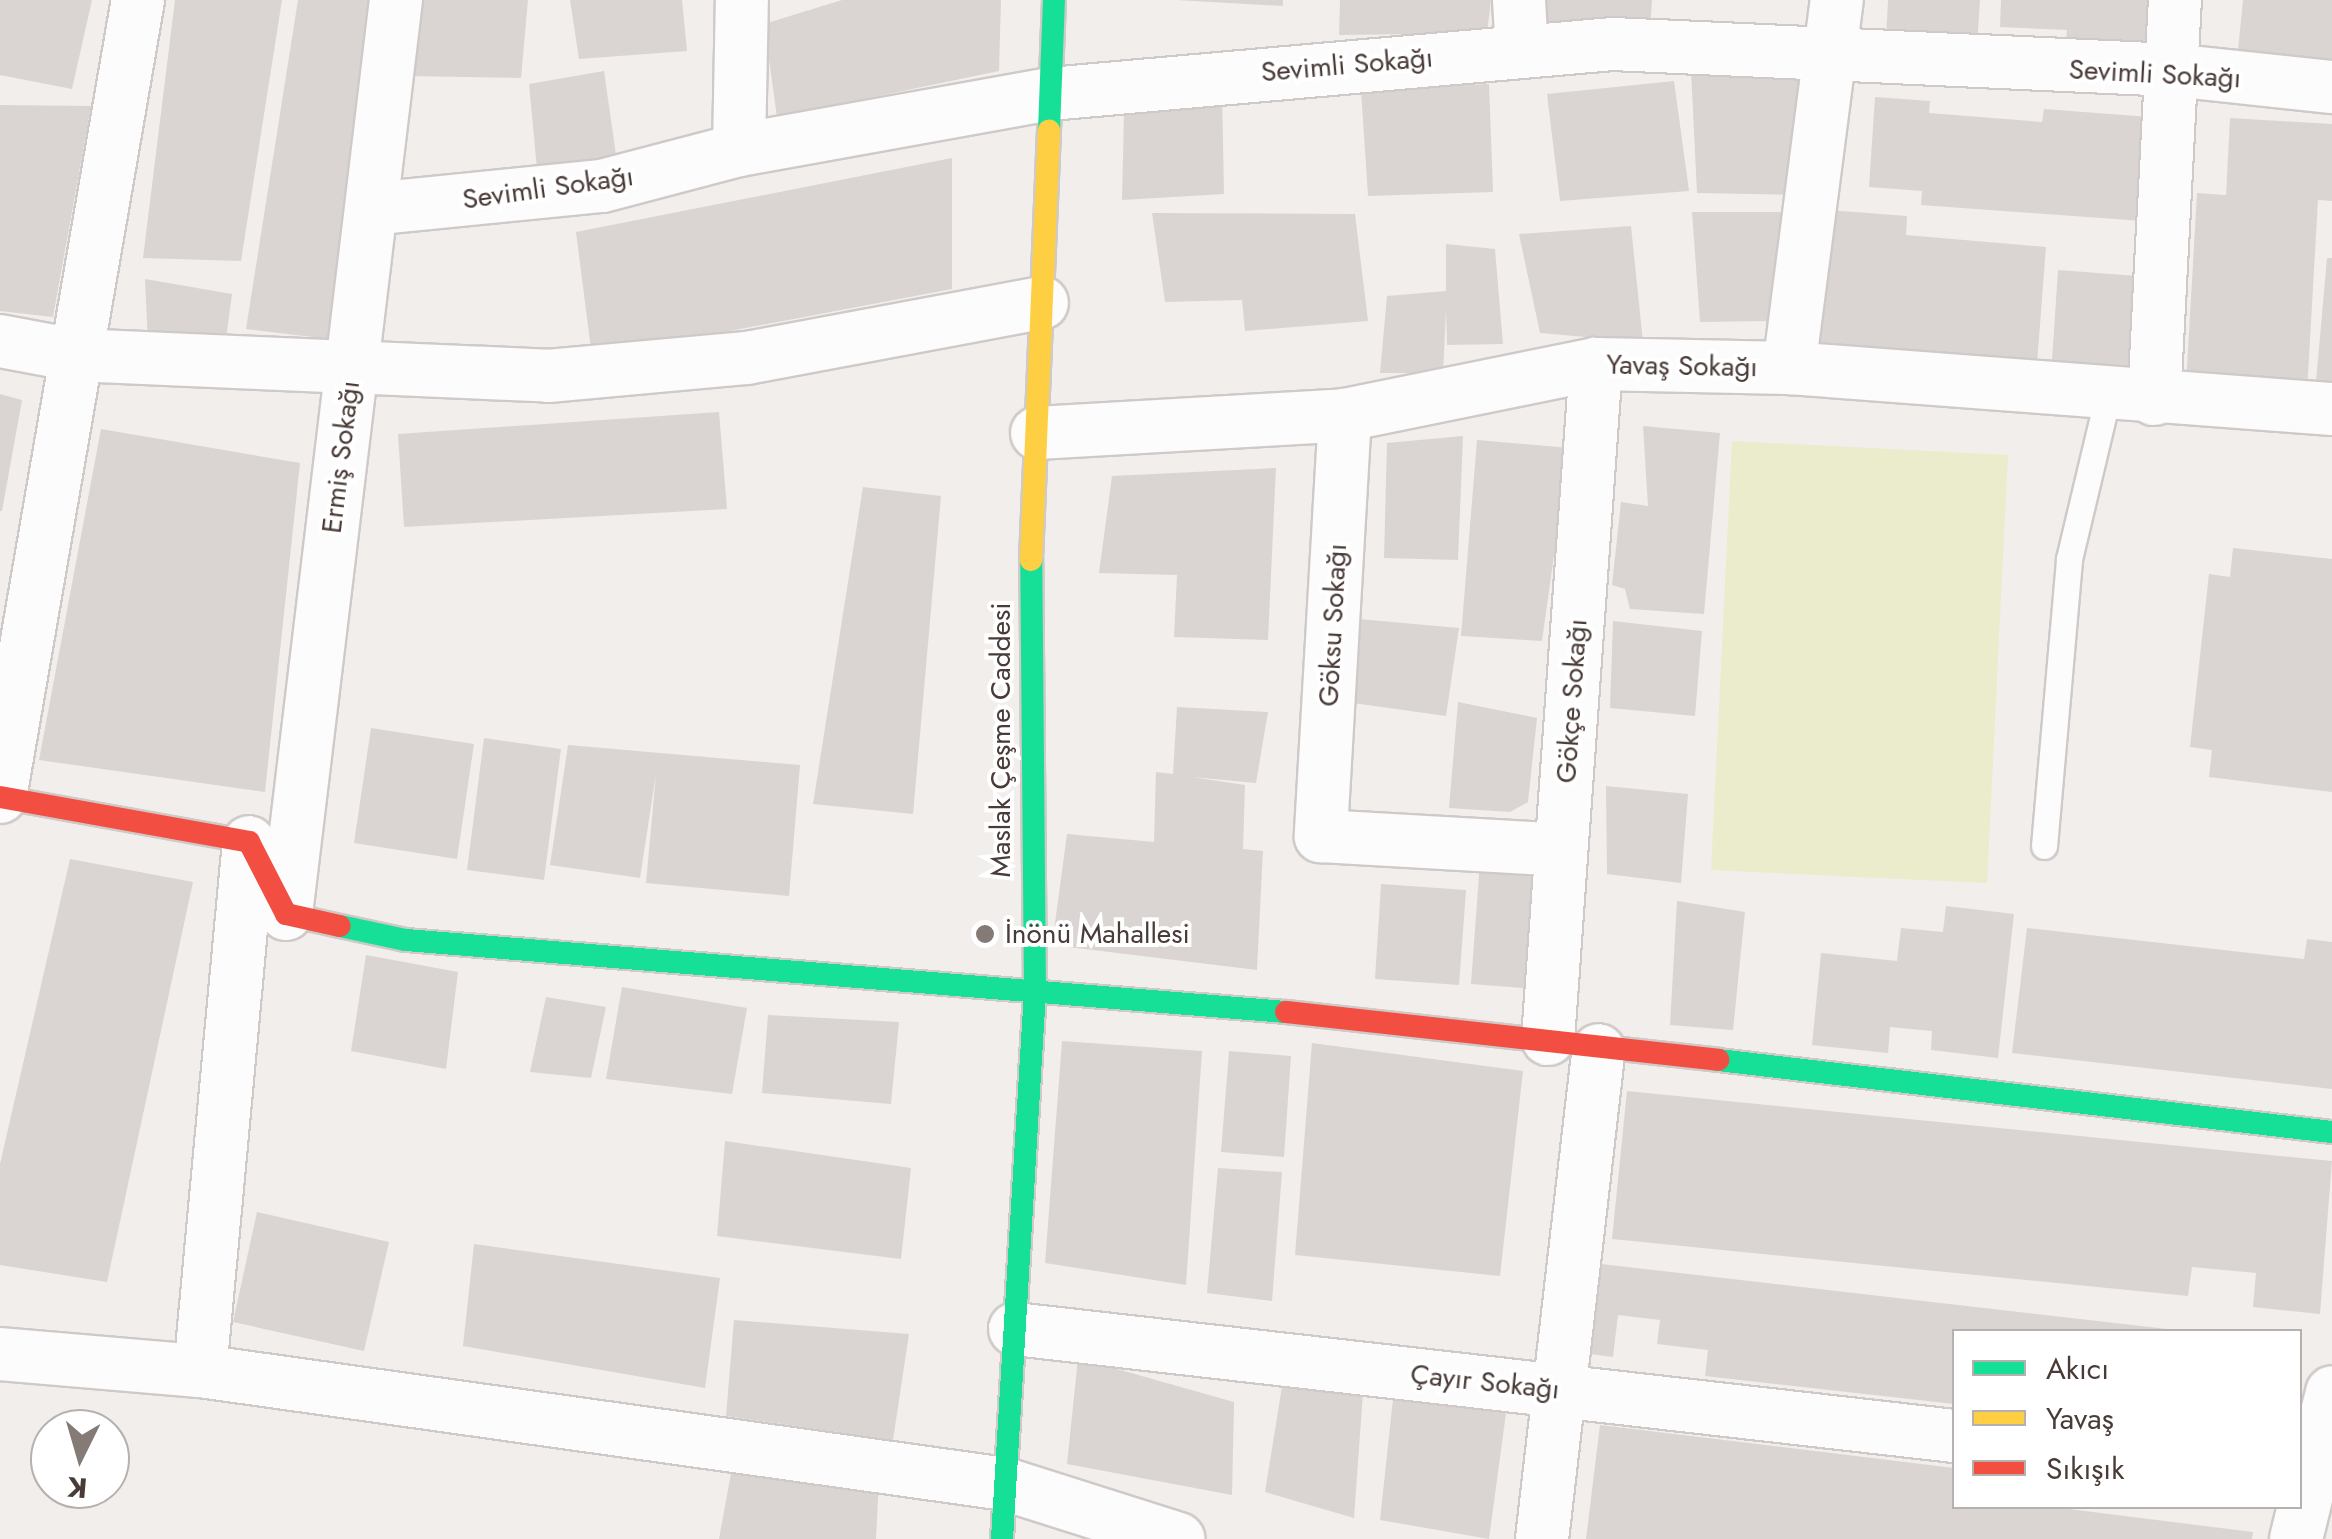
<!DOCTYPE html>
<html>
<head>
<meta charset="utf-8">
<style>
  body { margin:0 }
  #map { position:relative; width:2332px; height:1539px; overflow:hidden; background:#f2eeec; font-family:Jost,sans-serif }
  div>[style] { position:absolute }
  .green>* { inset:0; background:#ebeccb }
  .building>* { inset:0; background:#dad5d3 }
  .roads { filter:drop-shadow(2px 0 #cfcac8) drop-shadow(-2px 0 #cfcac8) drop-shadow(0 2px #cfcac8) drop-shadow(0 -2px #cfcac8) }
  .lane>* { height:25px; margin:-12.5px; padding:0 12.5px; transform-origin:12.5px; border-radius:12.5px; background:#fdfcfc }
  .street>* { height:52px; margin:-26px; padding:0 26px; transform-origin:26px; border-radius:26px; background:#fdfcfc }
  .fast>* { height:22px; margin:-11px; padding:0 11px; transform-origin:11px; border-radius:11px; background:#16e098 }
  .slow>* { height:22px; margin:-11px; padding:0 11px; transform-origin:11px; border-radius:11px; background:#ffcf43 }
  .jam>* { height:22px; margin:-11px; padding:0 11px; transform-origin:11px; border-radius:11px; background:#f24e42 }
  .dots>* { width:28px; height:28px; translate:-50% -50%; box-sizing:border-box; border:5px solid #fff; border-radius:50% }
  span { translate:-50% -50%; white-space:nowrap; text-align:center; line-height:1.15; -webkit-text-stroke:8px #fff; paint-order:stroke }
  .street-label { font-size:28px; color:#493b37 }
  .poi-label { font-size:28px; color:#493b37 }
  .left { translate:0 -50%; text-align:left }
  .legend { position:absolute; left:1952px; top:1329px; width:350px; height:180px; box-sizing:border-box; background:#fff; border:2px solid #b6b1af; margin:0; padding:12px 18px; list-style:none; font-size:30px; color:#493b37 }
  .legend li { display:flex; align-items:center; gap:20px; height:50px }
  .legend b { width:50px; border:2px solid #b6b1af }
  .north { position:absolute; left:30px; top:1409px; width:100px; height:100px; box-sizing:border-box; background:#fff; border:2px solid #b6b1af; border-radius:50%; rotate:185deg; font-size:28px; font-weight:700; line-height:40px; text-align:center; color:#493b37 }
  .north::after { content:''; display:block; margin:auto; width:35px; height:45px; background:#847a76; clip-path:polygon(50% 0,100% 100%,50% 72%,0 100%) }
</style>
</head>
<body>
<div id="map">
  <div class="green">
    <i style="clip-path:polygon(1732px 441px,2008px 455px,1987px 883px,1711px 870px)"></i>
  </div>
  <div class="building">
    <i style="clip-path:polygon(0 0,92px 0,72px 89px,0 75px)"></i>
    <i style="clip-path:polygon(175px 0,282px 0,241px 261px,143px 258px)"></i>
    <i style="clip-path:polygon(298px 0,377px 0,329px 339px,246px 329px)"></i>
    <i style="clip-path:polygon(404px 0,528px 0,521px 78px,405px 76px)"></i>
    <i style="clip-path:polygon(570px 0,682px 0,687px 51px,579px 59px)"></i>
    <i style="clip-path:polygon(842px 0,1001px 0,999px 71px,777px 117px,764px 24px)"></i>
    <i style="clip-path:polygon(1177px 0,1283px 0,1283px 6px)"></i>
    <i style="clip-path:polygon(1340px 0,1491px 0,1487px 33px,1339px 35px)"></i>
    <i style="clip-path:polygon(1533px 0,1652px 0,1650px 31px,1532px 26px)"></i>
    <i style="clip-path:polygon(1888px 0,1980px 0,1977px 46px,1886px 41px)"></i>
    <i style="clip-path:polygon(2001px 0,2161px 0,2158px 56px,2065px 52px,2067px 30px,2000px 27px)"></i>
    <i style="clip-path:polygon(2243px 0,2332px 0,2332px 59px,2238px 50px)"></i>
    <i style="clip-path:polygon(1691px 70px,1804px 74px,1804px 195px,1697px 193px)"></i>
    <i style="clip-path:polygon(604px 71px,616px 155px,537px 169px,529px 84px)"></i>
    <i style="clip-path:polygon(1674px 81px,1689px 191px,1560px 201px,1547px 94px)"></i>
    <i style="clip-path:polygon(1489px 84px,1493px 192px,1368px 196px,1361px 90px)"></i>
    <i style="clip-path:polygon(1222px 88px,1224px 194px,1122px 200px,1124px 113px,1160px 113px,1159px 99px)"></i>
    <i style="clip-path:polygon(1875px 97px,1930px 101px,1929px 113px,2042px 122px,2044px 109px,2150px 117px,2142px 221px,1921px 205px,1922px 191px,1869px 187px)"></i>
    <i style="clip-path:polygon(0 105px,91px 106px,53px 317px,0 311px)"></i>
    <i style="clip-path:polygon(2230px 118px,2332px 124px,2332px 201px,2318px 200px,2307px 392px,2186px 385px,2197px 193px,2226px 195px)"></i>
    <i style="clip-path:polygon(952px 158px,952px 289px,592px 357px,576px 232px)"></i>
    <i style="clip-path:polygon(1828px 210px,1907px 216px,1906px 235px,2046px 247px,2037px 364px,1817px 347px)"></i>
    <i style="clip-path:polygon(1692px 212px,1784px 212px,1767px 321px,1700px 322px)"></i>
    <i style="clip-path:polygon(1152px 213px,1355px 214px,1368px 321px,1245px 331px,1242px 300px,1165px 302px)"></i>
    <i style="clip-path:polygon(1631px 226px,1643px 342px,1540px 333px,1519px 234px)"></i>
    <i style="clip-path:polygon(1446px 244px,1495px 249px,1503px 344px,1447px 345px,1446px 310px,1443px 373px,1380px 373px,1387px 296px,1446px 291px)"></i>
    <i style="clip-path:polygon(2327px 258px,2332px 258px,2332px 394px,2315px 393px)"></i>
    <i style="clip-path:polygon(2058px 270px,2151px 277px,2144px 381px,2051px 375px)"></i>
    <i style="clip-path:polygon(145px 279px,232px 294px,224px 354px,148px 345px)"></i>
    <i style="clip-path:polygon(0 394px,22px 400px,2px 511px,0 511px)"></i>
    <i style="clip-path:polygon(719px 412px,727px 509px,404px 527px,398px 434px)"></i>
    <i style="clip-path:polygon(1643px 426px,1720px 433px,1704px 614px,1630px 609px,1625px 589px,1612px 585px,1621px 502px,1648px 506px)"></i>
    <i style="clip-path:polygon(101px 429px,300px 463px,265px 792px,39px 760px)"></i>
    <i style="clip-path:polygon(1463px 436px,1458px 560px,1384px 558px,1387px 443px)"></i>
    <i style="clip-path:polygon(1477px 440px,1569px 448px,1542px 641px,1461px 636px)"></i>
    <i style="clip-path:polygon(1276px 468px,1268px 640px,1174px 637px,1177px 575px,1099px 573px,1112px 476px)"></i>
    <i style="clip-path:polygon(863px 487px,941px 496px,913px 814px,813px 804px)"></i>
    <i style="clip-path:polygon(2233px 548px,2332px 559px,2332px 792px,2209px 777px,2212px 750px,2190px 747px,2209px 574px,2230px 577px)"></i>
    <i style="clip-path:polygon(1359px 619px,1459px 628px,1446px 716px,1353px 703px)"></i>
    <i style="clip-path:polygon(1613px 621px,1702px 631px,1695px 716px,1610px 708px)"></i>
    <i style="clip-path:polygon(1458px 702px,1537px 718px,1528px 802px,1510px 812px,1449px 808px)"></i>
    <i style="clip-path:polygon(1177px 707px,1268px 712px,1256px 783px,1192px 777px,1245px 785px,1243px 849px,1263px 851px,1257px 970px,1052px 945px,1067px 834px,1154px 842px,1156px 772px,1173px 774px)"></i>
    <i style="clip-path:polygon(371px 728px,474px 744px,457px 859px,354px 843px)"></i>
    <i style="clip-path:polygon(484px 738px,561px 749px,544px 880px,467px 870px)"></i>
    <i style="clip-path:polygon(568px 745px,800px 765px,789px 896px,646px 883px,656px 774px,640px 878px,550px 865px)"></i>
    <i style="clip-path:polygon(1606px 786px,1688px 794px,1681px 883px,1607px 874px)"></i>
    <i style="clip-path:polygon(70px 859px,193px 882px,107px 1282px,0 1265px,0 1164px)"></i>
    <i style="clip-path:polygon(1480px 861px,1545px 866px,1536px 989px,1471px 984px)"></i>
    <i style="clip-path:polygon(1381px 884px,1466px 890px,1459px 985px,1375px 979px)"></i>
    <i style="clip-path:polygon(1677px 901px,1745px 912px,1733px 1030px,1670px 1025px)"></i>
    <i style="clip-path:polygon(1946px 906px,2014px 914px,1998px 1058px,1931px 1050px,1932px 1031px,1890px 1027px,1888px 1053px,1812px 1045px,1821px 953px,1897px 961px,1901px 928px,1943px 932px)"></i>
    <i style="clip-path:polygon(2027px 928px,2304px 959px,2307px 939px,2332px 942px,2332px 1089px,2012px 1053px)"></i>
    <i style="clip-path:polygon(366px 955px,458px 972px,446px 1069px,351px 1051px)"></i>
    <i style="clip-path:polygon(622px 987px,747px 1008px,732px 1094px,606px 1079px)"></i>
    <i style="clip-path:polygon(546px 997px,606px 1007px,591px 1078px,530px 1072px)"></i>
    <i style="clip-path:polygon(768px 1015px,899px 1022px,891px 1104px,762px 1093px)"></i>
    <i style="clip-path:polygon(1062px 1041px,1202px 1051px,1186px 1285px,1045px 1263px)"></i>
    <i style="clip-path:polygon(1312px 1043px,1523px 1071px,1500px 1276px,1295px 1255px)"></i>
    <i style="clip-path:polygon(1229px 1051px,1291px 1056px,1284px 1157px,1221px 1152px)"></i>
    <i style="clip-path:polygon(1627px 1091px,2332px 1161px,2320px 1314px,2253px 1307px,2256px 1273px,2192px 1267px,2188px 1296px,1612px 1239px)"></i>
    <i style="clip-path:polygon(725px 1141px,911px 1168px,901px 1259px,717px 1236px)"></i>
    <i style="clip-path:polygon(1218px 1168px,1282px 1172px,1272px 1301px,1207px 1293px)"></i>
    <i style="clip-path:polygon(257px 1212px,389px 1242px,364px 1351px,233px 1322px)"></i>
    <i style="clip-path:polygon(474px 1244px,720px 1278px,705px 1388px,463px 1346px)"></i>
    <i style="clip-path:polygon(1575px 1261px,2167px 1329px,2167px 1332px,1954px 1332px,1954px 1404px,1705px 1376px,1708px 1350px,1657px 1344px,1660px 1320px,1618px 1315px,1613px 1357px,1565px 1351px)"></i>
    <i style="clip-path:polygon(734px 1320px,909px 1334px,893px 1440px,726px 1416px)"></i>
    <i style="clip-path:polygon(1078px 1358px,1234px 1402px,1232px 1495px,1067px 1464px)"></i>
    <i style="clip-path:polygon(1284px 1374px,1363px 1393px,1354px 1518px,1265px 1492px)"></i>
    <i style="clip-path:polygon(1393px 1399px,1506px 1413px,1489px 1539px,1380px 1520px)"></i>
    <i style="clip-path:polygon(1600px 1425px,1954px 1468px,1954px 1506px,2045px 1506px,2253px 1532px,2252px 1539px,1586px 1539px)"></i>
    <i style="clip-path:polygon(734px 1457px,879px 1479px,876px 1539px,719px 1539px)"></i>
  </div>
  <div class="roads">
    <div class="lane">
      <i style="left:2044px;top:846px;width:288px;rotate:-85deg"></i>
      <i style="left:2069px;top:559px;width:169px;rotate:-76.6deg"></i>
    </div>
    <div class="street">
      <i style="left:1519px;top:0;width:52px;rotate:86.7deg"></i>
      <i style="left:739px;top:150px;width:150px;rotate:-88.9deg"></i>
      <i style="left:371px;top:209px;width:232px;rotate:-5.7deg"></i>
      <i style="left:602px;top:186px;width:142px;rotate:-14.7deg"></i>
      <i style="left:739px;top:150px;width:316px;rotate:-10.2deg"></i>
      <i style="left:1050px;top:94px;width:565px;rotate:-5.08deg"></i>
      <i style="left:1613px;top:44px;width:560px;rotate:2.66deg"></i>
      <i style="left:2172px;top:70px;width:161px;rotate:6.1deg"></i>
      <i style="left:0;top:341px;width:76px;rotate:10.6deg"></i>
      <i style="left:75px;top:355px;width:473px;rotate:2.5deg"></i>
      <i style="left:548px;top:376px;width:200px;rotate:-5.2deg"></i>
      <i style="left:747px;top:358px;width:300px;rotate:-10.6deg"></i>
      <i style="left:1789px;top:368px;width:371px;rotate:-82.6deg"></i>
      <i style="left:2154px;top:399px;width:400px;rotate:-87deg"></i>
      <i style="left:1345px;top:415px;width:422px;rotate:93.3deg"></i>
      <i style="left:1321px;top:836px;width:240px;rotate:3.3deg"></i>
      <i style="left:1037px;top:433px;width:309px;rotate:-3.3deg"></i>
      <i style="left:1345px;top:415px;width:256px;rotate:-11.5deg"></i>
      <i style="left:1596px;top:364px;width:193px;rotate:1.2deg"></i>
      <i style="left:1789px;top:368px;width:545px;rotate:4.32deg"></i>
      <i style="left:0;top:797px;width:809px;rotate:-80.18deg"></i>
      <i style="left:286px;top:914px;width:921px;rotate:-83.14deg"></i>
      <i style="left:1548px;top:1039px;width:677px;rotate:-85.93deg"></i>
      <i style="left:1015px;top:1329px;width:945px;rotate:6.5deg"></i>
      <i style="left:0;top:1354px;width:201px;rotate:4.9deg"></i>
      <i style="left:200px;top:1371px;width:813px;rotate:7.99deg"></i>
      <i style="left:1005px;top:1484px;width:182px;rotate:17.6deg"></i>
      <i style="left:200px;top:1371px;width:531px;rotate:-84.71deg"></i>
      <i style="left:1542px;top:1539px;width:492px;rotate:-83.4deg"></i>
      <i style="left:2296px;top:1539px;width:151px;rotate:-76.2deg"></i>
    </div>
    <div class="fast">
      <i style="left:1049px;top:130px;width:130px;rotate:-87.8deg"></i>
      <i style="left:340px;top:926px;width:67px;rotate:12deg"></i>
      <i style="left:406px;top:940px;width:883px;rotate:4.68deg"></i>
      <i style="left:1718px;top:1060px;width:618px;rotate:6.69deg"></i>
      <i style="left:1002px;top:1539px;width:549px;rotate:-86.55deg"></i>
      <i style="left:1035px;top:991px;width:431px;rotate:-90.5deg"></i>
    </div>
    <div class="slow">
      <i style="left:1031px;top:560px;width:430px;rotate:-87.6deg"></i>
    </div>
    <div class="jam">
      <i style="left:0;top:797px;width:253px;rotate:10.2deg"></i>
      <i style="left:249px;top:842px;width:81px;rotate:62.8deg"></i>
      <i style="left:286px;top:914px;width:55px;rotate:12.5deg"></i>
      <i style="left:1286px;top:1012px;width:435px;rotate:6.3deg"></i>
    </div>
  </div>
  <div class="dots">
    <i style="left:985px;top:934px;background:#847a76"></i>
  </div>
  <div class="street-label">
    <span style="left:1347px;top:65px;rotate:-5deg">Sevimli Sokağı</span>
    <span style="left:2155px;top:74px;rotate:3deg">Sevimli Sokağı</span>
    <span style="left:548px;top:188px;rotate:-8deg">Sevimli Sokağı</span>
    <span style="left:1682px;top:366px;rotate:1deg">Yavaş Sokağı</span>
    <span style="left:341px;top:457px;rotate:-83deg">Ermiş Sokağı</span>
    <span style="left:1333px;top:625px;rotate:-87deg">Göksu Sokağı</span>
    <span style="left:1572px;top:701px;rotate:-86deg">Gökçe Sokağı</span>
    <span style="left:1001px;top:740px;rotate:-90deg">Maslak Çeşme Caddesi</span>
    <span style="left:1485px;top:1382px;rotate:6deg">Çayır Sokağı</span>
  </div>
  <div class="poi-label">
    <span class="left" style="left:1005px;top:934px">İnönü Mahallesi</span>
  </div>
  <ul class="legend">
  <li><b style="height:12px;background:#16e098"></b>Akıcı</li>
  <li><b style="height:12px;background:#ffcf43"></b>Yavaş</li>
  <li><b style="height:12px;background:#f24e42"></b>Sıkışık</li>
  </ul>
  <div class="north">K</div>
</div>
</body>
</html>
